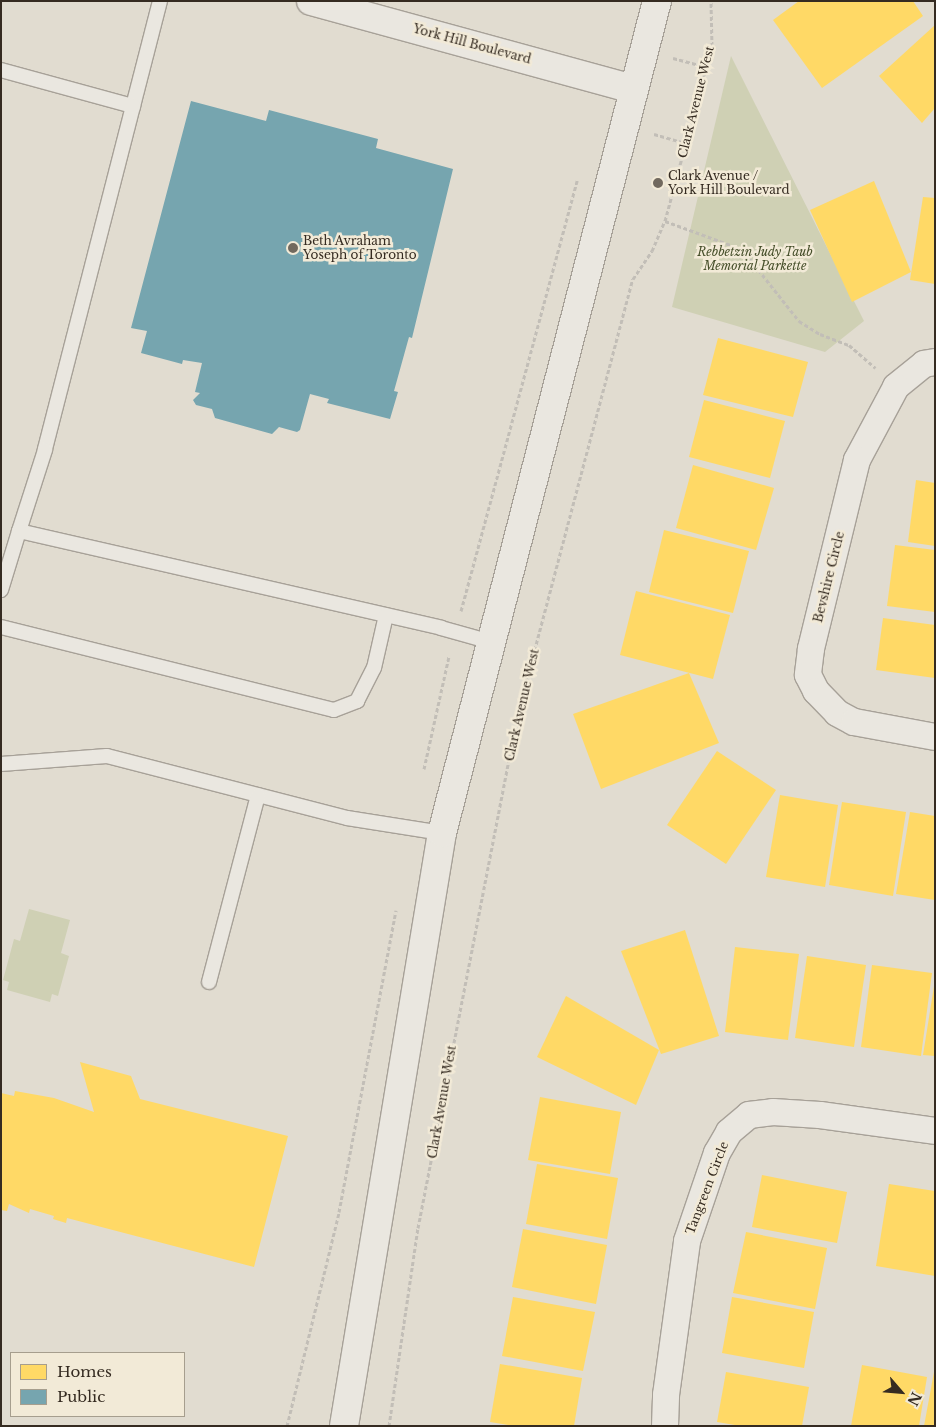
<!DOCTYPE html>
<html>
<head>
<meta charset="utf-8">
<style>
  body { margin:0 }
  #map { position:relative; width:936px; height:1427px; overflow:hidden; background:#e1dcd0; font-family:"Libre Baskerville",serif }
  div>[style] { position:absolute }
  .green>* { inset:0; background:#cfd0b4 }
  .homes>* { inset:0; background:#ffd966 }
  .public>* { inset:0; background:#76a5af }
  .path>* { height:3px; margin-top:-1.5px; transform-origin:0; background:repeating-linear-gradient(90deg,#c2beb7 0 4px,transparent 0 6.5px) }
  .roads { filter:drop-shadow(1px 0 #a7a198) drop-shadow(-1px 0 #a7a198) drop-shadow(0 1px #a7a198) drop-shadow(0 -1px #a7a198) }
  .lane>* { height:14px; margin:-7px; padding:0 7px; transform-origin:7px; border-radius:7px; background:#eae7e0 }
  .street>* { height:26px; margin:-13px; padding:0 13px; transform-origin:13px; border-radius:13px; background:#eae7e0 }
  .secondary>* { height:28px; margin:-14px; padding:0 14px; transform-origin:14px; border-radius:14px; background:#eae7e0 }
  .dots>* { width:14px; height:14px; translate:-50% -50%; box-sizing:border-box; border:2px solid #f2ead7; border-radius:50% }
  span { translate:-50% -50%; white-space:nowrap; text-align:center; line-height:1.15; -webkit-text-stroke:5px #f2ead7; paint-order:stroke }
  .street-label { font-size:12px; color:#352b21 }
  .poi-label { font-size:12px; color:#352b21 }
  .left { translate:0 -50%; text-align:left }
  .park-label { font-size:12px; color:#464f2a; font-style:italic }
  .frame { position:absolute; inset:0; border:2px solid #352b21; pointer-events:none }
  .legend { position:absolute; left:10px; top:1352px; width:175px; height:65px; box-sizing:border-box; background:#f2ead7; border:1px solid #a69e8e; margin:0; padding:6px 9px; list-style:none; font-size:15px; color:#352b21 }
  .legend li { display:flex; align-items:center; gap:10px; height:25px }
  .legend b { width:25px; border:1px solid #a69e8e }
  .north { position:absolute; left:876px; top:1367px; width:50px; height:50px; -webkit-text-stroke:4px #f2ead7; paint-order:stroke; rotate:117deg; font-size:14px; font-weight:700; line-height:20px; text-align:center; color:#352b21 }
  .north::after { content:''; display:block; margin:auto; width:18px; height:22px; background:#352b21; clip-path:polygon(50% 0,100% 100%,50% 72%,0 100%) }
</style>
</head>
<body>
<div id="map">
  <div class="green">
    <i style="clip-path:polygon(731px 56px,864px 321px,825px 352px,672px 307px)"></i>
    <i style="clip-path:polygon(29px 909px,70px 920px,61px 953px,69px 956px,58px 996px,52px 994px,50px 1002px,7px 990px,9px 982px,3px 980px,14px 939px,20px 941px)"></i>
  </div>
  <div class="homes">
    <i style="clip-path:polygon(799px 1px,913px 1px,923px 16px,822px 88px,773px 20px)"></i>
    <i style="clip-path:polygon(935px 25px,935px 108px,922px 123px,879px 76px)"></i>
    <i style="clip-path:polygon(874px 181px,911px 272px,852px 302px,810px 210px)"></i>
    <i style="clip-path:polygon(923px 197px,935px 198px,935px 284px,910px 280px)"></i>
    <i style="clip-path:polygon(718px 338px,808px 362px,793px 417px,703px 395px)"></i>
    <i style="clip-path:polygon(704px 400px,785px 421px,770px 478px,689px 457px)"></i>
    <i style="clip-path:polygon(693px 465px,774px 488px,756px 550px,676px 528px)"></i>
    <i style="clip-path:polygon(916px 480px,935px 483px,935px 546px,908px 542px)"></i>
    <i style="clip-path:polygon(664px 530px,749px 551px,733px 613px,649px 592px)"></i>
    <i style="clip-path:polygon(895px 545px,935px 550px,935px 612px,887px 606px)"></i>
    <i style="clip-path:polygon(636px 591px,730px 615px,713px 679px,620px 655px)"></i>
    <i style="clip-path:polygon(883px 618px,935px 625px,935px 678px,876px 670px)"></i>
    <i style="clip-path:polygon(689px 673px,719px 743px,601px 789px,573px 714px)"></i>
    <i style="clip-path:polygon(717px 751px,776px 790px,726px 864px,667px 825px)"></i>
    <i style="clip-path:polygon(780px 795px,838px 805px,825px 887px,766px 877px)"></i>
    <i style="clip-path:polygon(842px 802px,906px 812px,893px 896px,829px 885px)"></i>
    <i style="clip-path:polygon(910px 812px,935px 816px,935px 900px,896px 894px)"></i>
    <i style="clip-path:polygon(685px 930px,719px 1036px,661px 1054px,621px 951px)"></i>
    <i style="clip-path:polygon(735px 947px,799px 954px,788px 1040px,725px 1032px)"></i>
    <i style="clip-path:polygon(807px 956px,866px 965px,854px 1047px,795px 1038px)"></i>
    <i style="clip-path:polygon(872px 965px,932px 973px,921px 1056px,861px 1047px)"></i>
    <i style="clip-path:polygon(934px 986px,935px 986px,935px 1056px,923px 1055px)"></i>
    <i style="clip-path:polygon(566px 996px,659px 1050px,636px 1105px,537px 1057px)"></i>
    <i style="clip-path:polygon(80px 1062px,131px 1076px,140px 1099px,288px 1136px,254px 1267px,67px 1218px,66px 1223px,53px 1219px,54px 1216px,30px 1209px,29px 1213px,9px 1204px,7px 1211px,1px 1210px,1px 1093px,14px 1096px,15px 1091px,54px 1098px,94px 1112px)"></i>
    <i style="clip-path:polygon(540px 1097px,621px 1112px,610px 1174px,528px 1160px)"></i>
    <i style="clip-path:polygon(537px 1164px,618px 1178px,607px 1239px,526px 1224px)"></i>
    <i style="clip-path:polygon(762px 1175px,847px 1192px,837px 1243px,752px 1227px)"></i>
    <i style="clip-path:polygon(889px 1184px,935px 1191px,935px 1276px,876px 1266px)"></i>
    <i style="clip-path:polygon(523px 1229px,607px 1245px,596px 1304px,512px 1287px)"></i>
    <i style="clip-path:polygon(746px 1232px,827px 1248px,815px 1309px,733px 1293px)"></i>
    <i style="clip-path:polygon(513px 1297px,595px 1312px,583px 1371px,502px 1356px)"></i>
    <i style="clip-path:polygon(732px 1297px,814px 1312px,804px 1368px,722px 1353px)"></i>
    <i style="clip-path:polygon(500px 1364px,582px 1378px,574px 1426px,514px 1426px,490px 1422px)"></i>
    <i style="clip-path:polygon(862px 1365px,927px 1377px,919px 1426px,851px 1426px)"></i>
    <i style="clip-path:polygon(726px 1372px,809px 1387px,802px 1426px,741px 1426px,717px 1422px)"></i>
    <i style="clip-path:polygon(934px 1372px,935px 1426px,924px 1426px)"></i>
  </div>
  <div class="public">
    <i style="clip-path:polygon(191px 101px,266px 121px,269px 110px,378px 139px,376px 148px,453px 169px,412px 338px,409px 337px,394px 391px,398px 392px,390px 419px,327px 403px,329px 399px,310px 394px,300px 430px,297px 432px,279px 427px,272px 434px,215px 418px,212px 409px,196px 405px,193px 400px,200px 393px,195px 392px,202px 363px,183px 360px,182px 364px,141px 353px,147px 331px,131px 328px)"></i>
  </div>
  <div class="path">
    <i style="left:673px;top:58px;width:34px;rotate:15deg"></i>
    <i style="left:654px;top:134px;width:33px;rotate:16deg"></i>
    <i style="left:665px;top:221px;width:82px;rotate:20deg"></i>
    <i style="left:742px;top:249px;width:92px;rotate:51.6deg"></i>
    <i style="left:799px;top:321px;width:25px;rotate:32deg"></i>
    <i style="left:820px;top:334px;width:31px;rotate:21deg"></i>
    <i style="left:849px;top:345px;width:35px;rotate:41deg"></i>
    <i style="left:461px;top:611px;width:446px;rotate:-74.9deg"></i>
    <i style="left:424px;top:769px;width:116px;rotate:-77.5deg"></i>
    <i style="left:287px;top:1426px;width:220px;rotate:-76.3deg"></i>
    <i style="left:339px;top:1212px;width:307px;rotate:-79.3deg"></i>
    <i style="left:389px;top:1426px;width:200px;rotate:-81.7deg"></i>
    <i style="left:418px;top:1228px;width:525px;rotate:-79.01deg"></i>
    <i style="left:518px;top:713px;width:449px;rotate:-75.2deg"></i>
    <i style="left:633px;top:279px;width:34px;rotate:-56deg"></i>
    <i style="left:652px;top:251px;width:33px;rotate:-67deg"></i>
    <i style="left:665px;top:221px;width:181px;rotate:-75deg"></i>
    <i style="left:712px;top:46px;width:45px;rotate:-91.3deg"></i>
  </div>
  <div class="roads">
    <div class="lane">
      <i style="left:160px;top:1px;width:463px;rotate:104.4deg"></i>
      <i style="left:45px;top:450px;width:85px;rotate:107.8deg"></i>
      <i style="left:19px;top:531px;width:433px;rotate:12.9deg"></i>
      <i style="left:441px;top:628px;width:52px;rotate:15.6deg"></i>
      <i style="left:1px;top:70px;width:137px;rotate:15.3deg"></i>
      <i style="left:1px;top:590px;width:62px;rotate:-73deg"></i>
      <i style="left:1px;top:627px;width:343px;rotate:14deg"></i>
      <i style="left:334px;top:710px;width:25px;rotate:-21deg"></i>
      <i style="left:357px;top:701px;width:37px;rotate:-63deg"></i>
      <i style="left:374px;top:668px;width:54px;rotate:-77.2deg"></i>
      <i style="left:1px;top:764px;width:106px;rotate:-4.3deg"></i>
      <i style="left:107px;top:756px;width:248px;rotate:14.5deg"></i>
      <i style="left:347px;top:818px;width:96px;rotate:9deg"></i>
      <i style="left:209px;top:982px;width:193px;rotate:-75.3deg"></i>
    </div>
    <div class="street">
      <i style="left:935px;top:362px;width:11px;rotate:170deg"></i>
      <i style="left:924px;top:364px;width:36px;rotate:141deg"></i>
      <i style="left:896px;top:387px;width:83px;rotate:118.1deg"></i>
      <i style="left:857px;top:460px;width:195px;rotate:103.7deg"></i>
      <i style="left:811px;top:649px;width:26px;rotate:97deg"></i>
      <i style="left:808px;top:675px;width:18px;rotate:63deg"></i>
      <i style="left:816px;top:691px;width:30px;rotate:46deg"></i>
      <i style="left:837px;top:713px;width:19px;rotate:28deg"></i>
      <i style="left:854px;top:722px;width:82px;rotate:10.5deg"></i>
      <i style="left:665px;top:1426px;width:31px;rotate:-88deg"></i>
      <i style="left:666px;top:1395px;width:155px;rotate:-82.2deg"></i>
      <i style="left:687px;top:1241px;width:93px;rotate:-71.2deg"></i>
      <i style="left:717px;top:1153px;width:24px;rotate:-60deg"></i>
      <i style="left:729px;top:1132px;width:26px;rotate:-40deg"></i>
      <i style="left:749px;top:1115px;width:24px;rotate:-7deg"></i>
      <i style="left:773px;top:1112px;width:47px;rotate:3.7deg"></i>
      <i style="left:820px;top:1115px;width:116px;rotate:7.9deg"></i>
    </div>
    <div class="secondary">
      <i style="left:311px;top:1px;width:334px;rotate:15.3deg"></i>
      <i style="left:344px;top:1426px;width:601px;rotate:-80.62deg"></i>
      <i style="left:442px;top:833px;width:859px;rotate:-75.51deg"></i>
    </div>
  </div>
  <div class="dots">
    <i style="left:658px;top:183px;background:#71695e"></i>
    <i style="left:293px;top:248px;background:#71695e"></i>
  </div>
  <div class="street-label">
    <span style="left:472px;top:44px;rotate:15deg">York Hill Boulevard</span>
    <span style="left:696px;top:102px;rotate:-76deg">Clark Avenue West</span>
    <span style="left:829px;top:577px;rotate:-76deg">Bevshire Circle</span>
    <span style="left:522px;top:705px;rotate:-77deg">Clark Avenue West</span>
    <span style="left:442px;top:1102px;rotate:-80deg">Clark Avenue West</span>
    <span style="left:707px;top:1188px;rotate:-69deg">Tangreen Circle</span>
  </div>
  <div class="poi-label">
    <span class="left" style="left:668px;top:183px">Clark Avenue /<br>York Hill Boulevard</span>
    <span class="left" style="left:303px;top:248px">Beth Avraham<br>Yoseph of Toronto</span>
  </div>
  <div class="park-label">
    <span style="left:755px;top:259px">Rebbetzin Judy Taub<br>Memorial Parkette</span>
  </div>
  <div class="frame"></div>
  <ul class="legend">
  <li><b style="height:14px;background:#ffd966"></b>Homes</li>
  <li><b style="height:14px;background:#76a5af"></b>Public</li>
  </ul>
  <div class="north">N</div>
</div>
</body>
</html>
